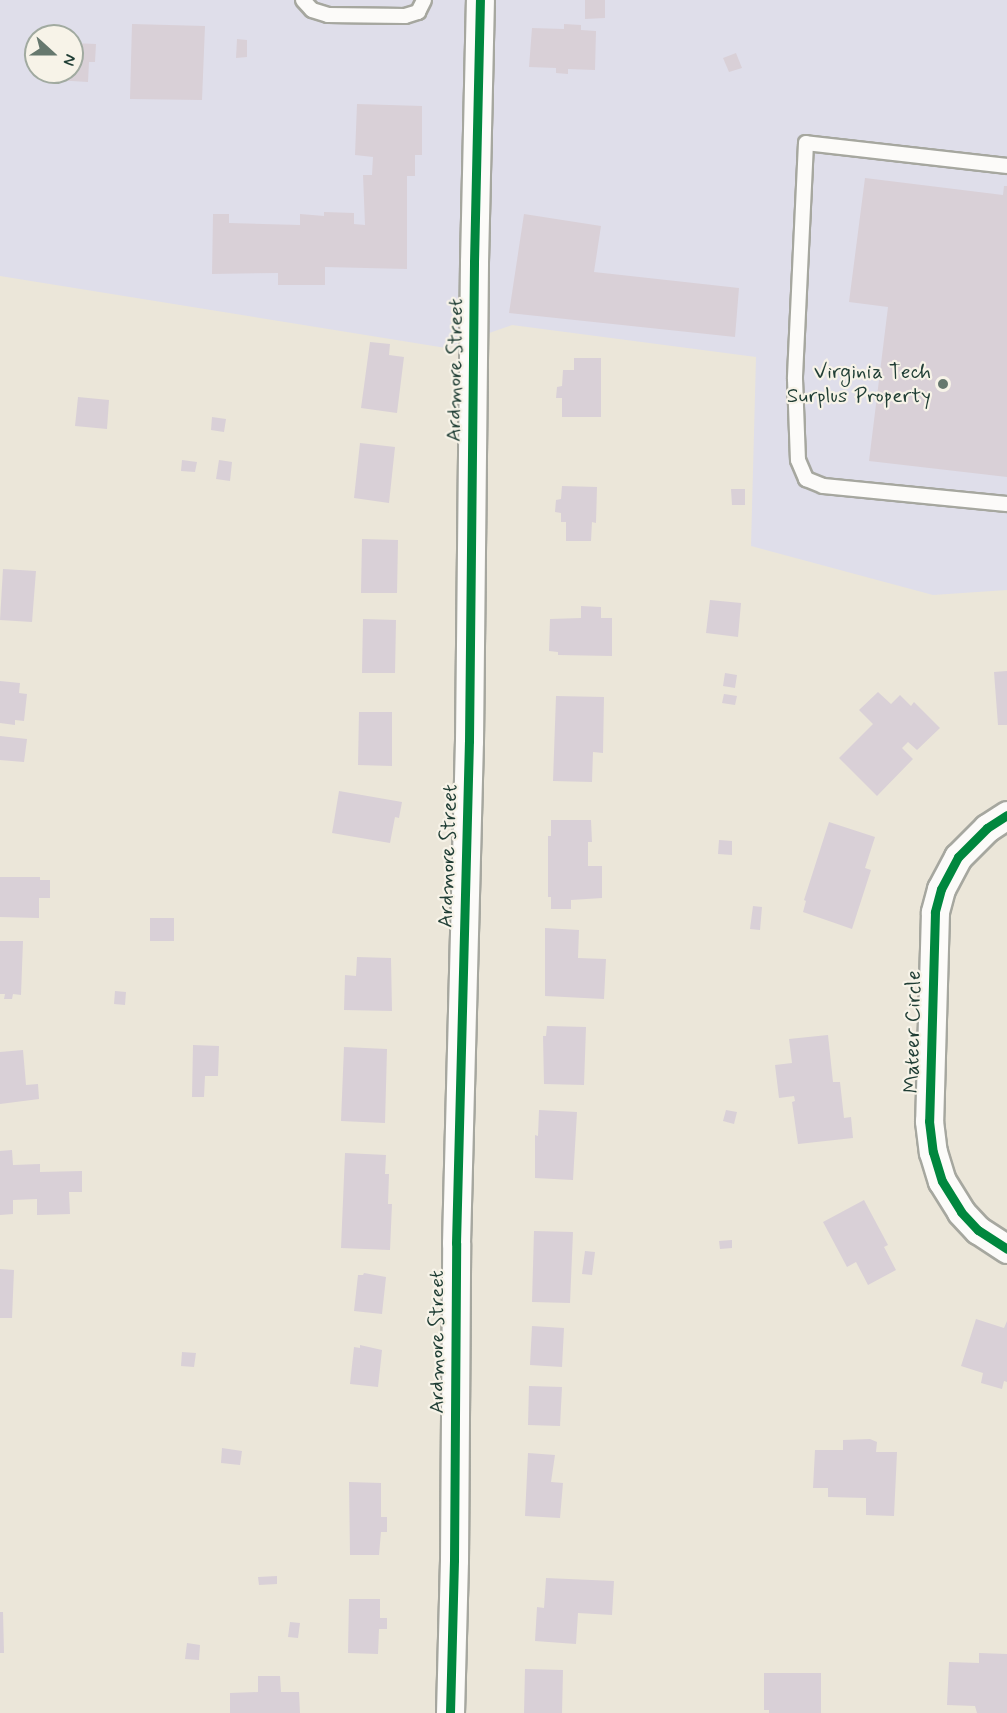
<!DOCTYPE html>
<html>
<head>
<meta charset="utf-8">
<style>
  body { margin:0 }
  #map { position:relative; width:1007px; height:1713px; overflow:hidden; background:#ebe6d9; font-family:Mynerve,sans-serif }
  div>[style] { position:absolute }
  .built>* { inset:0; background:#dfdeea }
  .building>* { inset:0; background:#d9d0d7 }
  .roads { filter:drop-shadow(2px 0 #a6a79f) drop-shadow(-2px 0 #a6a79f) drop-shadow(0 2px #a6a79f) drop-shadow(0 -2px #a6a79f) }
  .lane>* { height:14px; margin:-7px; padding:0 7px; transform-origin:7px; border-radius:7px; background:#fcfbf9 }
  .street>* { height:27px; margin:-13.5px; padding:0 13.5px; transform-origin:13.5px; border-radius:13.5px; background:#fcfbf9 }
  .cycleway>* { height:9px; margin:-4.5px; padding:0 4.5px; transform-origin:4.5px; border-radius:4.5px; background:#00873e }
  .dots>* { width:16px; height:16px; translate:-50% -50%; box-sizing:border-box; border:3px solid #f7f3e8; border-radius:50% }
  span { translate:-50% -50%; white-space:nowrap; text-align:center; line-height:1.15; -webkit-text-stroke:4.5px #f7f3e8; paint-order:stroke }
  .street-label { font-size:21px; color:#1f3d34 }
  .poi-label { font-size:21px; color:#1f3d34 }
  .right { translate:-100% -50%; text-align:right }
  .north { position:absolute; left:24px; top:24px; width:60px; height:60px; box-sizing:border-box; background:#f7f3e8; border:2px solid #a1aaa0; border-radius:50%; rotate:111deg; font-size:16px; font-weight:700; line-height:24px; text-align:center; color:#1f3d34 }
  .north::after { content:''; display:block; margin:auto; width:21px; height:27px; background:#66786e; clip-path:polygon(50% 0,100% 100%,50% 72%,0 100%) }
</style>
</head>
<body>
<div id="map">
  <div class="built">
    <i style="clip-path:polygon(evenodd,0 0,1007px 0,1007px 590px,933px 595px,751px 546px,756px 357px,512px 325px,446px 348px,0 276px,0 0,36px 36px,72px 36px,72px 72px,36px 72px,36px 36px)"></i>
  </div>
  <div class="building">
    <i style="clip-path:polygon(585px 0,605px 0,605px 18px,585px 19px)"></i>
    <i style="clip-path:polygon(132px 24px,205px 26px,202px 100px,130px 99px)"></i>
    <i style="clip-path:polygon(564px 24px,581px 25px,581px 30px,596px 31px,595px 70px,568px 69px,568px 74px,556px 73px,556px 68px,529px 67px,532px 28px,564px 29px)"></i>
    <i style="clip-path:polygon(237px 39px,247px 40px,247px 57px,236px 58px)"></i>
    <i style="clip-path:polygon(72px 43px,96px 44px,95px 62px,89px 62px,88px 82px,55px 80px,55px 72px,72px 72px)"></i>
    <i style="clip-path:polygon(736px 53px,742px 68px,729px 72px,723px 58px)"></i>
    <i style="clip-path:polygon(357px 104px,422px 106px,422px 155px,415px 155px,415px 176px,407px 176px,407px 269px,325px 267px,325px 285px,278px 285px,278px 273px,212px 274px,213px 214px,229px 214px,229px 223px,300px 225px,300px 214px,324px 216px,324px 212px,354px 213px,354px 224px,365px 225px,363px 175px,372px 175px,373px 157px,355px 155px)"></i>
    <i style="clip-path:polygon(865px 178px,1003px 195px,1004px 186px,1007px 186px,1007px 477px,869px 461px,888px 307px,849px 302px)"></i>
    <i style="clip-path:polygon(524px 214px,601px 226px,594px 272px,739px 288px,735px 337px,509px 313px)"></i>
    <i style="clip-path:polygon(370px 342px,390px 344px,389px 355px,404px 357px,397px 413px,361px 408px)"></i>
    <i style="clip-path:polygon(574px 358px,601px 358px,601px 417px,562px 417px,562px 398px,556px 398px,557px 387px,562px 386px,563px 370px,574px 370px)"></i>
    <i style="clip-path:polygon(78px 397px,109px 400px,107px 429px,75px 426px)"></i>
    <i style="clip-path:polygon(212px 417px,226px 419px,224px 432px,211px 430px)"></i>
    <i style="clip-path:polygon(360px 443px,395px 447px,389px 503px,354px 498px)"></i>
    <i style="clip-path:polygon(182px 460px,197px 462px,195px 472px,181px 471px)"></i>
    <i style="clip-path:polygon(219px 460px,232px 462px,230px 481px,216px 479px)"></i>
    <i style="clip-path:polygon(562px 486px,597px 487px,596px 523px,592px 522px,591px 541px,566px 541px,566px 522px,561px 522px,561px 513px,555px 512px,556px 500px,561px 499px)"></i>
    <i style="clip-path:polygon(731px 489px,745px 489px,745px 505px,732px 505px)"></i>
    <i style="clip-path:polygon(362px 539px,398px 540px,397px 593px,361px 593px)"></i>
    <i style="clip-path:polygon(3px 569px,36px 571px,32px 622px,0 620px)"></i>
    <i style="clip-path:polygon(710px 600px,741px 603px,738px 637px,706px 633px)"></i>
    <i style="clip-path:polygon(581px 606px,601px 607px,601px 618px,612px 618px,612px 656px,558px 655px,558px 652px,549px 651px,550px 619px,581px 618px)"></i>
    <i style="clip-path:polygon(363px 619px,396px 620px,395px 673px,362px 673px)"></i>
    <i style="clip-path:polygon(1007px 671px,1007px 725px,998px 725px,994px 672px)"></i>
    <i style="clip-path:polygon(725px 673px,737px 675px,735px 688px,723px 686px)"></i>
    <i style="clip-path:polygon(0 681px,20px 683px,19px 693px,27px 694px,24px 721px,15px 720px,15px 725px,0 723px)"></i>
    <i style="clip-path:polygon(878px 692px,891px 704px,900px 695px,911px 706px,914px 702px,940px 728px,917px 750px,908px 742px,902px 748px,913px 759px,877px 796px,839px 758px,873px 724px,859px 710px)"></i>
    <i style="clip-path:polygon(724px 694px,737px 696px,735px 705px,722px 703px)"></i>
    <i style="clip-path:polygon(556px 696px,604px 697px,603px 753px,593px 752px,592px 782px,553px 781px)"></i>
    <i style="clip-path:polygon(359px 712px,392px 712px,392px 766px,358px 765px)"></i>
    <i style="clip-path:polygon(0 736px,27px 739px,24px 762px,0 760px)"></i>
    <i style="clip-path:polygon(339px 791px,402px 802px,399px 818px,395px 817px,390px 843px,332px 833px)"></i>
    <i style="clip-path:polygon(551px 820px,591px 820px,592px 842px,588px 842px,588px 866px,602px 866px,602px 898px,571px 900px,571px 909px,551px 909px,551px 897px,548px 897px,548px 836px,551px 836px)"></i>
    <i style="clip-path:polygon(829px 822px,875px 837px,865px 868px,871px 870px,852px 929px,803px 912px,806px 901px,804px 900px)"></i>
    <i style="clip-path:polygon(719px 840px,732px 841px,732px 855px,718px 854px)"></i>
    <i style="clip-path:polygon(0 877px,40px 877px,40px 880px,50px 880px,50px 898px,39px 898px,39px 918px,0 917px)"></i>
    <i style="clip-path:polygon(753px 906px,762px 907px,760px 930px,750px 929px)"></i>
    <i style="clip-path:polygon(150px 918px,174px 918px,174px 941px,150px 941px)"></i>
    <i style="clip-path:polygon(545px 928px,579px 930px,578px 958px,606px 959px,604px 999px,545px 996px)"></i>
    <i style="clip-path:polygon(0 941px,23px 941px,21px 995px,13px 994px,12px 999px,4px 999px,5px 994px,0 994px)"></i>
    <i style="clip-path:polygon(357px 957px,391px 958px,392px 1011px,344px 1010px,345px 975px,356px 976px)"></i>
    <i style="clip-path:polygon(115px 991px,126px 992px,125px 1005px,114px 1004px)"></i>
    <i style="clip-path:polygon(547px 1026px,586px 1027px,584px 1085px,544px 1084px,543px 1036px,546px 1036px)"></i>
    <i style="clip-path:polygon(828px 1035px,833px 1082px,840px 1082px,844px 1118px,851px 1117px,853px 1138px,798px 1144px,792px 1102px,795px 1101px,794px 1096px,779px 1098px,775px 1065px,792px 1063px,789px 1039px)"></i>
    <i style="clip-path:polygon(193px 1045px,219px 1046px,218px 1076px,205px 1076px,204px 1097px,192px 1097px)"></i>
    <i style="clip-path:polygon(344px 1047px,387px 1049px,385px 1123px,341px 1121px)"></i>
    <i style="clip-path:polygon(23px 1050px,26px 1085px,38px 1084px,39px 1099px,0 1104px,0 1052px)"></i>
    <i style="clip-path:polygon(539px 1110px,577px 1112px,573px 1180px,535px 1178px,535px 1135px,538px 1136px)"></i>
    <i style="clip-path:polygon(726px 1110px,737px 1112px,734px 1124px,723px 1121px)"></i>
    <i style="clip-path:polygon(12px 1150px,13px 1165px,40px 1164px,40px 1172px,82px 1171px,82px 1192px,69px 1192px,70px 1214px,37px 1215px,37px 1199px,13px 1200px,13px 1214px,0 1215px,0 1151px)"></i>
    <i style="clip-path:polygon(345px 1153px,386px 1155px,385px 1174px,389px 1174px,388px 1204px,392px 1204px,390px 1250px,341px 1248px)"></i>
    <i style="clip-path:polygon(864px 1200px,888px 1245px,884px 1247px,896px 1270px,868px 1285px,856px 1262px,847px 1267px,823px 1222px)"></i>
    <i style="clip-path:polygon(534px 1231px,573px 1232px,570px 1303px,532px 1302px)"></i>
    <i style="clip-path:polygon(732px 1240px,732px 1248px,720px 1249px,719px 1241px)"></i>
    <i style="clip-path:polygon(585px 1251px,595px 1252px,592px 1275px,582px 1274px)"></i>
    <i style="clip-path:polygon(0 1269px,14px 1270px,12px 1318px,0 1318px)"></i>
    <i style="clip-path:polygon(364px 1273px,386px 1277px,382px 1314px,354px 1311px,358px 1275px,363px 1275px)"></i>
    <i style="clip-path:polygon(976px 1319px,1004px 1328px,1007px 1321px,1007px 1382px,1004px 1381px,1002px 1389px,981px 1383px,983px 1373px,961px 1366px)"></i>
    <i style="clip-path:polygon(532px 1326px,564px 1328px,562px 1367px,530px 1365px)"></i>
    <i style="clip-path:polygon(360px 1345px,382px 1350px,378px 1387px,350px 1384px,354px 1347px,360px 1348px)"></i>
    <i style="clip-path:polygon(182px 1352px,196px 1353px,194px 1367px,181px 1366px)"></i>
    <i style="clip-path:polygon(529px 1386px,562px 1387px,560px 1426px,528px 1425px)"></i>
    <i style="clip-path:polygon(870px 1439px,877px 1442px,876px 1452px,897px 1452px,894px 1516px,866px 1515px,866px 1498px,828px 1497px,828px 1488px,813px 1488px,815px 1450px,843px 1450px,843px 1440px)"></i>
    <i style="clip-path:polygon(222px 1448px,242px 1451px,240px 1465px,221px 1463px)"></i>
    <i style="clip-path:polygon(528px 1453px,555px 1455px,551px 1482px,563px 1483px,560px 1518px,525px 1516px)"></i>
    <i style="clip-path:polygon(349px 1482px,381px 1483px,381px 1517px,387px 1517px,387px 1532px,381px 1532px,379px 1555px,350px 1555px)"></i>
    <i style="clip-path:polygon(277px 1576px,277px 1584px,259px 1585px,258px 1577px)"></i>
    <i style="clip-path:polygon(546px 1578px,614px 1581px,612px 1615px,578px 1613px,576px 1644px,535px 1641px,537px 1607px,544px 1608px)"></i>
    <i style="clip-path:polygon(349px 1599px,380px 1599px,380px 1618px,387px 1618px,387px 1629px,379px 1629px,378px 1654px,348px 1653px)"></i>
    <i style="clip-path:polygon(0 1612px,3px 1612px,4px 1653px,0 1653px)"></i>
    <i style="clip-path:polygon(290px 1622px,300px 1623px,298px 1638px,288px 1637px)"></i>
    <i style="clip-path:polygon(187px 1643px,200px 1645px,199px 1660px,185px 1659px)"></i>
    <i style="clip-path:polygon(979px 1653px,1007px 1654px,1007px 1713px,977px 1713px,975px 1706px,947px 1705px,949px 1662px,979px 1663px)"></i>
    <i style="clip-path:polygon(525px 1669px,563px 1670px,562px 1713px,524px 1713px)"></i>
    <i style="clip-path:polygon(764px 1673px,821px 1673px,821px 1713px,769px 1713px,769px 1710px,764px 1710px)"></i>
    <i style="clip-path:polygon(258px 1676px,280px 1676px,281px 1692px,299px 1692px,300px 1713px,230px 1713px,230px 1693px,258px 1692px)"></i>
  </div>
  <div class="roads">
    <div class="lane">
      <i style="left:303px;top:0;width:13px;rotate:48deg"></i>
      <i style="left:312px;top:10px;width:17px;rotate:17deg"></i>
      <i style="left:328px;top:15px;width:77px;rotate:0.7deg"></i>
      <i style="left:405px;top:16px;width:14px;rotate:-17deg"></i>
      <i style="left:418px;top:12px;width:13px;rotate:-63deg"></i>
      <i style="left:1007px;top:166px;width:202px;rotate:-173.5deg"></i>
      <i style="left:806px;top:143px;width:236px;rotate:92.7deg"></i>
      <i style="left:795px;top:379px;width:81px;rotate:87.9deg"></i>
      <i style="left:798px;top:460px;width:21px;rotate:67deg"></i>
      <i style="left:806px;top:479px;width:18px;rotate:22deg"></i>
      <i style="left:823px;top:486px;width:185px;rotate:5.6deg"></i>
    </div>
    <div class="street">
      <i style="left:1007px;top:815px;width:24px;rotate:147deg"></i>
      <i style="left:987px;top:828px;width:41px;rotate:135deg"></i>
      <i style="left:958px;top:857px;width:36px;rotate:118deg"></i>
      <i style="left:941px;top:889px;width:24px;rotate:105deg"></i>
      <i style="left:935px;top:912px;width:209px;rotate:91.6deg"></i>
      <i style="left:929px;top:1121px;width:31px;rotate:83deg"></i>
      <i style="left:933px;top:1152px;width:30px;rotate:73deg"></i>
      <i style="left:942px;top:1181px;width:36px;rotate:58deg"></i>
      <i style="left:961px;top:1212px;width:25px;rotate:47deg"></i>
      <i style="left:978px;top:1230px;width:35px;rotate:33deg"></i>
      <i style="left:450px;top:1713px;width:153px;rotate:-88.5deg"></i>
      <i style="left:454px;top:1560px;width:317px;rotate:-89.6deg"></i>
      <i style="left:456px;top:1243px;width:502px;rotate:-88.52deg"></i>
      <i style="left:469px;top:741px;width:479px;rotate:-89.4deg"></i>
      <i style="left:474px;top:262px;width:262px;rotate:-88.7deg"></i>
    </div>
  </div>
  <div class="cycleway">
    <i style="left:1007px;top:815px;width:24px;rotate:147deg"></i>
    <i style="left:987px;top:828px;width:41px;rotate:135deg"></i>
    <i style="left:958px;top:857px;width:36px;rotate:118deg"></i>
    <i style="left:941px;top:889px;width:24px;rotate:105deg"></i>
    <i style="left:935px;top:912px;width:209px;rotate:91.6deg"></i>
    <i style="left:929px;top:1121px;width:31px;rotate:83deg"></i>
    <i style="left:933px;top:1152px;width:30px;rotate:73deg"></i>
    <i style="left:942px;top:1181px;width:36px;rotate:58deg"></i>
    <i style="left:961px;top:1212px;width:25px;rotate:47deg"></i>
    <i style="left:978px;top:1230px;width:35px;rotate:33deg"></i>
    <i style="left:450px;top:1713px;width:153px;rotate:-88.5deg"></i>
    <i style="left:454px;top:1560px;width:317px;rotate:-89.6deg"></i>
    <i style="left:456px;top:1243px;width:502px;rotate:-88.52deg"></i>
    <i style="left:469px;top:741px;width:479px;rotate:-89.4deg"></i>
    <i style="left:474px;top:262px;width:262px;rotate:-88.7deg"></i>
  </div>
  <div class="dots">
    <i style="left:943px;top:384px;background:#66786e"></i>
  </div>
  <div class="street-label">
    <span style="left:455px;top:370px;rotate:-89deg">Ardmore Street</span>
    <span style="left:448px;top:856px;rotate:-88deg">Ardmore Street</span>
    <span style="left:913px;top:1032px;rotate:-89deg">Mateer Circle</span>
    <span style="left:437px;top:1342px;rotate:-90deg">Ardmore Street</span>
  </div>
  <div class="poi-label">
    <span class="right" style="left:931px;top:384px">Virginia Tech<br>Surplus Property</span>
  </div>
  <div class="north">N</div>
</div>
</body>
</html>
